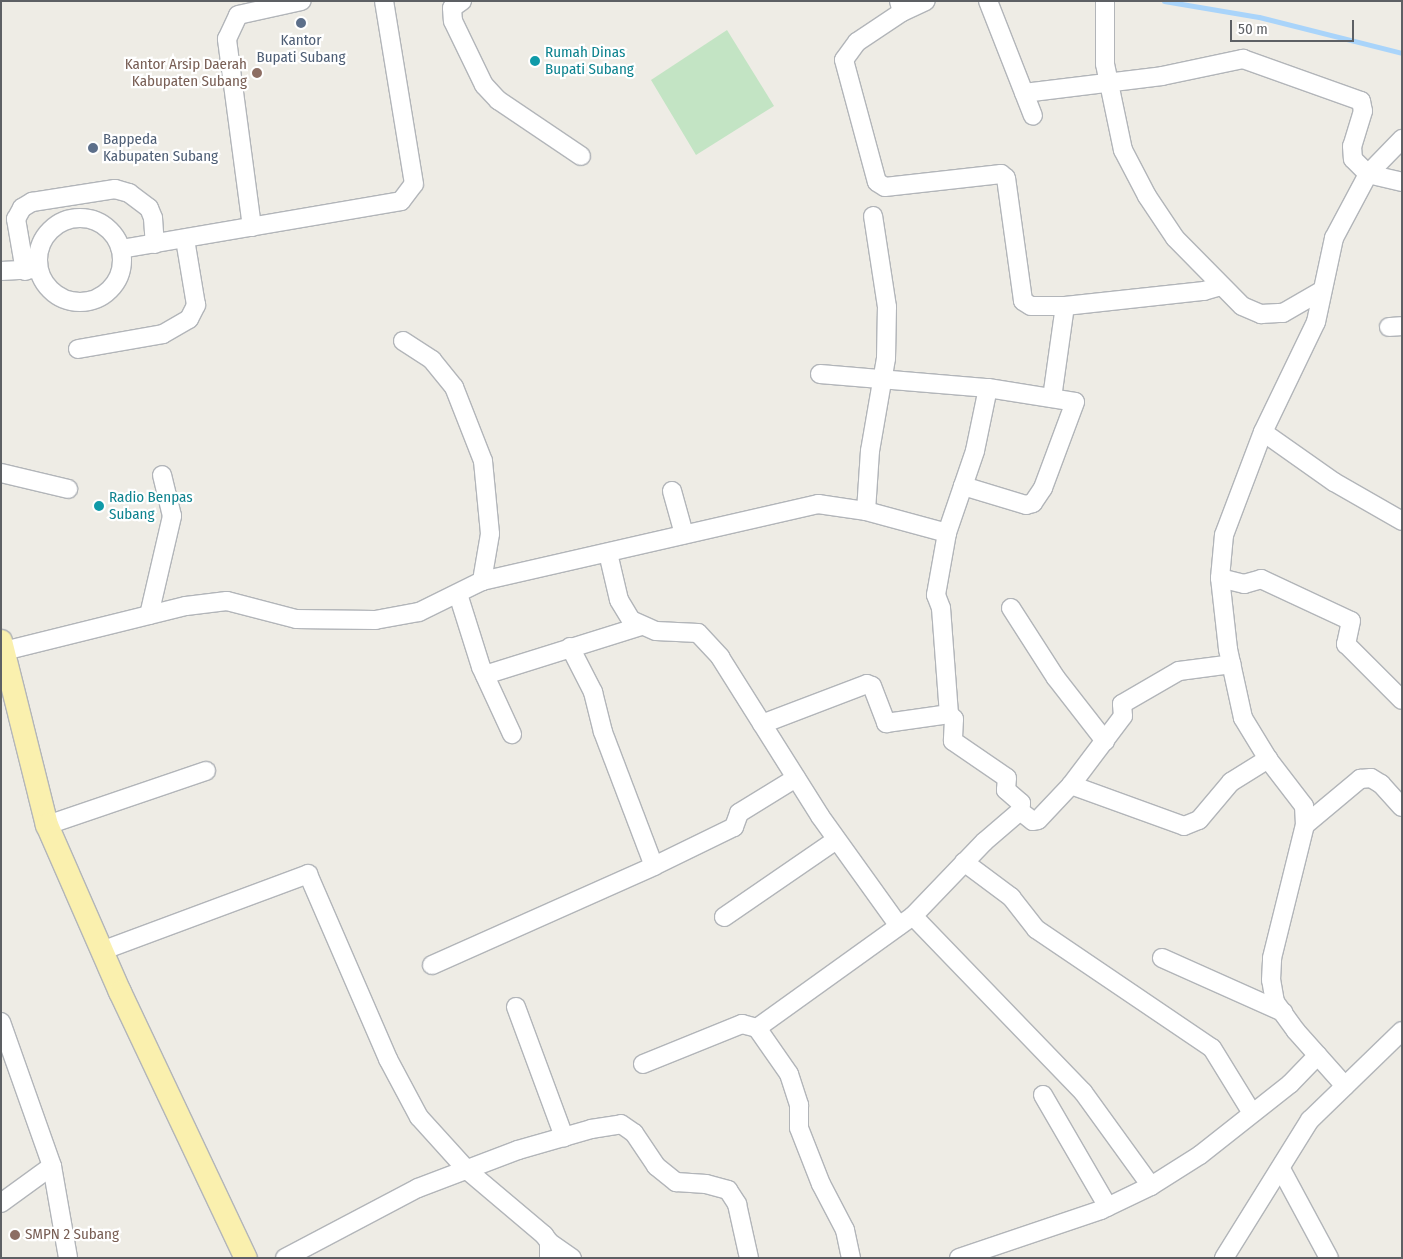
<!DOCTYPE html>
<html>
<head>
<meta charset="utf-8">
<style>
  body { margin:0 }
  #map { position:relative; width:1403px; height:1259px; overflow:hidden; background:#eeece5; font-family:"Fira Sans Condensed",sans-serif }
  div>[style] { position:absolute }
  .green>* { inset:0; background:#c3e4c4 }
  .stream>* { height:5px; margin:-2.5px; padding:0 2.5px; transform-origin:2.5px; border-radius:2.5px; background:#a9d4fa }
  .roads { filter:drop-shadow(1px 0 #b2b5b9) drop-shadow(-1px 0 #b2b5b9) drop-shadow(0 1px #b2b5b9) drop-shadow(0 -1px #b2b5b9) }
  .minor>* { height:18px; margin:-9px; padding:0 9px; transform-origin:9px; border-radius:9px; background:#fff }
  .minor>.ring { margin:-9px; padding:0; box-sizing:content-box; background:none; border:18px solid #fff; border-radius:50% }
  .major>* { height:22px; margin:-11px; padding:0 11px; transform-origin:11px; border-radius:11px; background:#faf0ae }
  .dots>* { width:14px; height:14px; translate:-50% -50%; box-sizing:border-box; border:2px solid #fff; border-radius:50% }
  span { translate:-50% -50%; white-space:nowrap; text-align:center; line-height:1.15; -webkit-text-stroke:4.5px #fff; paint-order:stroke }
  .service-label { font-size:15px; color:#4e5e75 }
  .left { translate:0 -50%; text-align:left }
  .culture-label { font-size:15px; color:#0d838f }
  .education-label { font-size:15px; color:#785e54 }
  .right { translate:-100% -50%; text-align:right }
  .frame { position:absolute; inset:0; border:2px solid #5d6064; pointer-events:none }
  .scale { position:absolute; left:1230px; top:20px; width:124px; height:22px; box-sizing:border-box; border:2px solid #5d6064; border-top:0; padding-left:6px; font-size:15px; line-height:18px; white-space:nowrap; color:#5d6064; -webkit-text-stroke:4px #fff; paint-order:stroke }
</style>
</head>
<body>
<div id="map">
  <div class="green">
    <i style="clip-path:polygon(727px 30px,774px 106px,696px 155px,651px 80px)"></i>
  </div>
  <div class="stream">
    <i style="left:1164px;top:1px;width:96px;rotate:9.6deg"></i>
    <i style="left:1259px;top:17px;width:147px;rotate:14.1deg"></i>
  </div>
  <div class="roads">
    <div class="minor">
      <i style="left:462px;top:1px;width:12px;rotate:145deg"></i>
      <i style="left:452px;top:8px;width:13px;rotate:86deg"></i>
      <i style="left:453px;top:21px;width:71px;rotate:64.2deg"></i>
      <i style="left:484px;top:85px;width:21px;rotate:47deg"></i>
      <i style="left:498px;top:100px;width:100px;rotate:34deg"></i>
      <i style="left:899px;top:1px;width:11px;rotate:75deg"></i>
      <i style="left:902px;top:12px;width:54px;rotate:146.3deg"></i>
      <i style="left:857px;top:42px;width:22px;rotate:126deg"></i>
      <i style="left:844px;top:60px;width:126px;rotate:74.9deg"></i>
      <i style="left:877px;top:182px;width:9px;rotate:32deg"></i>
      <i style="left:885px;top:187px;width:117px;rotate:-6.4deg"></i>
      <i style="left:1001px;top:174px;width:6px;rotate:39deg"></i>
      <i style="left:1006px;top:178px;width:124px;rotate:82.1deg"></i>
      <i style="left:1023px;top:301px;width:9px;rotate:32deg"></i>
      <i style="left:1031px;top:306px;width:34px"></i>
      <i style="left:1065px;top:306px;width:140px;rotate:-6.2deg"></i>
      <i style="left:1204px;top:291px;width:17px;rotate:-17deg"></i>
      <i style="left:988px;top:1px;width:123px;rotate:68.6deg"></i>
      <i style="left:1105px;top:1px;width:63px;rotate:90deg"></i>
      <i style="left:1105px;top:64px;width:88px;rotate:78.2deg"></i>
      <i style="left:1123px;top:150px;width:52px;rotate:62.4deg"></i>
      <i style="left:1147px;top:196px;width:50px;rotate:56.3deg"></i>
      <i style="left:1175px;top:238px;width:95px;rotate:45.4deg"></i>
      <i style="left:1242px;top:306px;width:21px;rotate:23deg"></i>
      <i style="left:1261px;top:314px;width:22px;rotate:-3deg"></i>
      <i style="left:1283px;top:313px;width:44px;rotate:-30.1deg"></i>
      <i style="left:902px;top:12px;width:26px;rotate:-25deg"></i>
      <i style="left:1024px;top:93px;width:139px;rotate:-7deg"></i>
      <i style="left:1162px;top:76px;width:83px;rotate:-11.9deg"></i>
      <i style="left:1243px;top:59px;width:125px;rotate:19.6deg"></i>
      <i style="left:1361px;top:101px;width:10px;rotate:79deg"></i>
      <i style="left:1363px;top:111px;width:37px;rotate:107deg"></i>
      <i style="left:1352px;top:146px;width:13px;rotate:86deg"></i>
      <i style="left:1353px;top:159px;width:21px;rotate:45deg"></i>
      <i style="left:1368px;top:174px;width:35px;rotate:13deg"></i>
      <i class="ring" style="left:38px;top:218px;width:66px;height:66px"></i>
      <i style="left:252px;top:227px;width:190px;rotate:-97.6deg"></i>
      <i style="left:227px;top:39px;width:26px;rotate:-65deg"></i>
      <i style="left:238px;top:15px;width:65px;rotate:-12.5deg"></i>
      <i style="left:121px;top:249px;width:284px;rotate:-9.7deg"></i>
      <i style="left:401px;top:201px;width:21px;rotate:-53deg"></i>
      <i style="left:414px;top:184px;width:185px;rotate:-99.3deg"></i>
      <i style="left:1px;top:271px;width:36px;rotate:-3deg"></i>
      <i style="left:25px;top:271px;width:53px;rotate:-99.8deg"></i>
      <i style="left:16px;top:219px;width:13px;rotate:-61deg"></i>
      <i style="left:22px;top:208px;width:12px;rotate:-31deg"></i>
      <i style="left:32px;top:202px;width:84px;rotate:-8.9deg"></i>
      <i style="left:115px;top:189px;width:15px;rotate:16deg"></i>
      <i style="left:129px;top:193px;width:25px;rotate:37deg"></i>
      <i style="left:149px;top:208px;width:11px;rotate:68deg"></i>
      <i style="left:153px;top:218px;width:26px;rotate:86deg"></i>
      <i style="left:1389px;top:327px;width:13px;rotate:-4deg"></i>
      <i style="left:403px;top:341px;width:35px;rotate:33deg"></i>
      <i style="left:432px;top:360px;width:35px;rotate:51deg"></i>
      <i style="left:454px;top:387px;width:79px;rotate:68.6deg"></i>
      <i style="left:483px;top:461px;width:73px;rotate:84.5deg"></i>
      <i style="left:490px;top:534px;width:48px;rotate:99.7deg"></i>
      <i style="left:78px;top:349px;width:86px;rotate:-10deg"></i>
      <i style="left:163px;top:334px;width:30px;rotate:-30deg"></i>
      <i style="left:189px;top:319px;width:16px;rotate:-63deg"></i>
      <i style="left:196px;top:305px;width:67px;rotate:-99.5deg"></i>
      <i style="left:820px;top:374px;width:169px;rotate:4.8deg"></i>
      <i style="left:988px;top:388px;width:88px;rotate:9.1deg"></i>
      <i style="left:1075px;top:402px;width:92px;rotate:110.4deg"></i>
      <i style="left:1043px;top:488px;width:18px;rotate:124deg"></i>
      <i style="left:1033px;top:503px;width:7px;rotate:164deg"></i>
      <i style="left:1026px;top:505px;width:66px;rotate:-163.2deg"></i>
      <i style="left:988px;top:388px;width:64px;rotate:101.7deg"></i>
      <i style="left:975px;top:451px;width:87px;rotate:108.9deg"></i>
      <i style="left:947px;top:533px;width:63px;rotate:100.1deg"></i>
      <i style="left:936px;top:595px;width:14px;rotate:69deg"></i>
      <i style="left:941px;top:608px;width:106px;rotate:85.7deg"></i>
      <i style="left:949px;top:714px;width:7px;rotate:45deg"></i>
      <i style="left:954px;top:719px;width:22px;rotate:93deg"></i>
      <i style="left:953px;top:741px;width:65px;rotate:34.4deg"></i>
      <i style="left:1007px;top:778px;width:12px;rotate:95deg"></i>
      <i style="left:1006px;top:790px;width:20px;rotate:41deg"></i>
      <i style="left:1021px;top:803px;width:8px;rotate:97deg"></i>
      <i style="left:1052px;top:398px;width:93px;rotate:-82deg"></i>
      <i style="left:1263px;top:432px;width:87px;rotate:35.2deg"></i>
      <i style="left:1334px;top:482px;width:78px;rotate:29.8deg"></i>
      <i style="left:1px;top:473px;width:69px;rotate:13.4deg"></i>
      <i style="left:672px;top:491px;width:45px;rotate:74.4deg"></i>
      <i style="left:866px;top:511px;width:60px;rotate:-86.2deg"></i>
      <i style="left:870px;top:451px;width:94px;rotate:-80.2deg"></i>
      <i style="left:886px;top:358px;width:51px;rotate:-88.9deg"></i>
      <i style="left:887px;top:307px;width:92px;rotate:-98.7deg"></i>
      <i style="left:608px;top:553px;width:48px;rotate:76.8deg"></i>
      <i style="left:619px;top:600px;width:23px;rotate:59deg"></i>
      <i style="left:631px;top:620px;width:27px;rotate:24deg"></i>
      <i style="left:656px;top:631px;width:42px;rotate:2.7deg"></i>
      <i style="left:698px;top:633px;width:33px;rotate:47deg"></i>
      <i style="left:720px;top:657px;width:188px;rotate:57.8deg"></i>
      <i style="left:820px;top:816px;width:135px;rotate:54.3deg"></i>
      <i style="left:1220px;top:578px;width:25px;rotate:14deg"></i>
      <i style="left:1244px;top:584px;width:18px;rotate:-16deg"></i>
      <i style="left:1261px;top:579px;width:99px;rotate:25deg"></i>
      <i style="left:1351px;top:621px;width:24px;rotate:102deg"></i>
      <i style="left:1346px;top:644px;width:79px;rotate:45deg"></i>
      <i style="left:458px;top:594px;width:77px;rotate:72.5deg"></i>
      <i style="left:481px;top:667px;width:74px;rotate:65.2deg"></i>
      <i style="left:1011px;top:608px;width:83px;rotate:57.3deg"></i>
      <i style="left:1056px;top:678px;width:80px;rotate:52.1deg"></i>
      <i style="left:149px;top:615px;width:102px;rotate:-76.9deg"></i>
      <i style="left:172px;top:516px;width:42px;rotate:-103.7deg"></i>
      <i style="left:570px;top:647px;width:51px;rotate:62.9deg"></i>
      <i style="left:593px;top:692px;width:41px;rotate:76deg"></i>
      <i style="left:603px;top:732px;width:143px;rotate:69.2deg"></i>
      <i style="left:4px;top:651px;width:187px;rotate:-13.9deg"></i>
      <i style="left:186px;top:606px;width:41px;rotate:-7deg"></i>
      <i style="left:227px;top:601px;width:71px;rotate:14.6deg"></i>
      <i style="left:296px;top:619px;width:79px;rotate:0.7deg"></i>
      <i style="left:375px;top:620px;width:45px;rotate:-10.3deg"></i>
      <i style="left:419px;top:612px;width:70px;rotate:-26.2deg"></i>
      <i style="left:482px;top:581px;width:345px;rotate:-12.9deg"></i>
      <i style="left:818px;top:504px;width:49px;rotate:8.3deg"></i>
      <i style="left:866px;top:511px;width:84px;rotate:15.2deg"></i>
      <i style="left:485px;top:675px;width:164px;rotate:-17.4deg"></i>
      <i style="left:762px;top:724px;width:112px;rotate:-20.9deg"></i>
      <i style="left:867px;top:684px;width:5px;rotate:22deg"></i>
      <i style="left:872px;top:686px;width:40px;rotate:69deg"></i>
      <i style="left:886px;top:723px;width:64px;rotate:-8.1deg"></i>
      <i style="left:1071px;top:785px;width:120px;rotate:19.9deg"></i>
      <i style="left:1184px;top:826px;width:16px;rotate:-22deg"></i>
      <i style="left:1199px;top:820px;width:50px;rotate:-49.9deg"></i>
      <i style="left:1231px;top:782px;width:44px;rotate:-31.9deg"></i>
      <i style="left:47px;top:825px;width:168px;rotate:-18.8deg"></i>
      <i style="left:1305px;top:825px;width:72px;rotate:-39.9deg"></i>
      <i style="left:1360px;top:779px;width:11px;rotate:-5deg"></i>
      <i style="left:1371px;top:778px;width:12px;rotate:31deg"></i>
      <i style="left:1381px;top:784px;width:31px;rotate:48deg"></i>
      <i style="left:964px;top:862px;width:59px;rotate:36.7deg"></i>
      <i style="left:1011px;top:897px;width:41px;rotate:52deg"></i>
      <i style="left:1036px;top:929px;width:212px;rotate:34.1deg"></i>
      <i style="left:1212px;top:1048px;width:76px;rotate:58.4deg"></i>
      <i style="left:913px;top:916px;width:245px;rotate:46deg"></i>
      <i style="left:1083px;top:1092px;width:116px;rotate:54.1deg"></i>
      <i style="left:724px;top:917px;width:136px;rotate:-34.5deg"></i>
      <i style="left:104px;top:950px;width:218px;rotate:-20.4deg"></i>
      <i style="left:308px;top:874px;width:202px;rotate:66.6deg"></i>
      <i style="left:388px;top:1059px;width:66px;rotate:61.9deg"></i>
      <i style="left:419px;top:1117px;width:72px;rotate:47.8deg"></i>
      <i style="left:467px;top:1170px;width:101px;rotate:40.2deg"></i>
      <i style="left:544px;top:1235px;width:9px;rotate:54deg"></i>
      <i style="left:549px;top:1242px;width:16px;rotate:90deg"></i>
      <i style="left:1162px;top:958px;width:133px;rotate:24.1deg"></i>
      <i style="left:432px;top:965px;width:243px;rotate:-24deg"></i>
      <i style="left:654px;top:866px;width:89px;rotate:-26deg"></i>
      <i style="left:734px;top:827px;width:15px;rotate:-70deg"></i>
      <i style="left:739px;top:813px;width:67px;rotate:-31.6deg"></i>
      <i style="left:516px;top:1007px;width:139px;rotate:69.7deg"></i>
      <i style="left:1px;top:1022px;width:153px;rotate:70.5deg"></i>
      <i style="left:52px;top:1166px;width:93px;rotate:80.1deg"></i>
      <i style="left:757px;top:1028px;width:56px;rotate:55.2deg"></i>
      <i style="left:789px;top:1074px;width:33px;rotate:72deg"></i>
      <i style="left:799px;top:1105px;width:23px;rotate:90deg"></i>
      <i style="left:799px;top:1128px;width:60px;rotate:68.6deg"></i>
      <i style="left:821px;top:1184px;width:52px;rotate:62.4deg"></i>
      <i style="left:845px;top:1230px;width:29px;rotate:78deg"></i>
      <i style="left:643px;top:1064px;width:107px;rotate:-22deg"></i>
      <i style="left:742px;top:1024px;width:16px;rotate:15deg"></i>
      <i style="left:757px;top:1028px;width:192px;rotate:-35.7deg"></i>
      <i style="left:913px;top:916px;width:103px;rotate:-46.2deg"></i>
      <i style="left:984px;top:842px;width:48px;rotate:-40.7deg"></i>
      <i style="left:1020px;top:811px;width:16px;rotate:38deg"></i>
      <i style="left:1033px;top:821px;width:5px;rotate:-11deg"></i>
      <i style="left:1038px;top:820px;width:48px;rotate:-46.7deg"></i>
      <i style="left:1071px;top:785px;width:86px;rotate:-53deg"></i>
      <i style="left:1123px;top:716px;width:12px;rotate:-95deg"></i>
      <i style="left:1122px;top:704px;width:66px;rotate:-30.1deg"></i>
      <i style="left:1179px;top:671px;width:53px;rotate:-7.5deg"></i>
      <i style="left:1345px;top:1086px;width:74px;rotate:-131.7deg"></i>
      <i style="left:1296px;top:1031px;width:36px;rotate:-126deg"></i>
      <i style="left:1275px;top:1002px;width:22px;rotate:-100deg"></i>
      <i style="left:1271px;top:980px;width:22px;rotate:-87deg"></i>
      <i style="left:1272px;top:958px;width:137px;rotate:-76.1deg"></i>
      <i style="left:1305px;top:825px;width:19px;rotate:-93deg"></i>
      <i style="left:1304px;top:806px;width:59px;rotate:-127.5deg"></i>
      <i style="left:1268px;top:759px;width:48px;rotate:-121.4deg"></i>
      <i style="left:1243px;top:718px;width:71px;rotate:-102.3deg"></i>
      <i style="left:1228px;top:649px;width:71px;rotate:-96.4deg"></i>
      <i style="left:1220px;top:578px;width:43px;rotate:-84.7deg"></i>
      <i style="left:1224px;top:535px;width:110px;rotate:-69.3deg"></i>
      <i style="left:1263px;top:432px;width:122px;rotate:-64.3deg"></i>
      <i style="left:1316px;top:322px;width:86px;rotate:-77.9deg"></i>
      <i style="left:1334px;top:238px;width:72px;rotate:-62deg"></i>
      <i style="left:1368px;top:174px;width:49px;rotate:-45.8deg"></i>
      <i style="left:1043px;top:1095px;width:129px;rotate:59.9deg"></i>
      <i style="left:1281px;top:1169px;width:101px;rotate:61.7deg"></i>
      <i style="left:1px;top:1203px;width:63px;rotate:-36deg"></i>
      <i style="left:549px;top:1242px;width:28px;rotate:35deg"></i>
      <i style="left:285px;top:1258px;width:150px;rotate:-27.8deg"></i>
      <i style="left:418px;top:1188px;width:107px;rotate:-20.8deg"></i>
      <i style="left:518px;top:1150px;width:76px;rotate:-16deg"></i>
      <i style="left:591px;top:1129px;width:30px;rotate:-9deg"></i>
      <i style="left:621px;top:1124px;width:16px;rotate:35deg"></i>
      <i style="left:634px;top:1133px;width:40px;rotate:56deg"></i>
      <i style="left:656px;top:1166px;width:26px;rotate:39deg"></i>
      <i style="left:676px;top:1182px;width:30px;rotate:4deg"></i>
      <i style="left:706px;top:1184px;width:23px;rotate:15deg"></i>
      <i style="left:728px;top:1190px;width:17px;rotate:57deg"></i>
      <i style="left:737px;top:1204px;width:55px;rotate:77.5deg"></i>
      <i style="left:959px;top:1258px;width:150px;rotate:-18.7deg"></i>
      <i style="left:1101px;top:1210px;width:55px;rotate:-25.6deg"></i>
      <i style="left:1151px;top:1186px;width:58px;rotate:-32.3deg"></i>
      <i style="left:1200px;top:1155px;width:115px;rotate:-38.3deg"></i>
      <i style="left:1290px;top:1084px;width:40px;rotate:-46deg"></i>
      <i style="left:1224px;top:1258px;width:163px;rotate:-58.1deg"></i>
      <i style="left:1310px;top:1120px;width:128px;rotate:-44.1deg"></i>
    </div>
    <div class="major">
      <i style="left:1px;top:641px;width:190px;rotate:76deg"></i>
      <i style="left:47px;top:825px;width:182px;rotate:66.4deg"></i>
      <i style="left:120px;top:992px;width:294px;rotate:64.7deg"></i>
    </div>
  </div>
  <div class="dots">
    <i style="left:301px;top:23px;background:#5c6f8a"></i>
    <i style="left:535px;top:61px;background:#0f9aa8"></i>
    <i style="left:257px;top:73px;background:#8d6e63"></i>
    <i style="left:93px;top:148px;background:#5c6f8a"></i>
    <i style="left:99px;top:506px;background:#0f9aa8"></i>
    <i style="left:15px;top:1235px;background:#8d6e63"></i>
  </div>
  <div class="service-label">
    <span style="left:301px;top:49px">Kantor<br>Bupati Subang</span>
    <span class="left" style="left:103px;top:148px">Bappeda<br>Kabupaten Subang</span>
  </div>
  <div class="culture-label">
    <span class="left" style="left:545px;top:61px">Rumah Dinas<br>Bupati Subang</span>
    <span class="left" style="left:109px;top:506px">Radio Benpas<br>Subang</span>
  </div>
  <div class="education-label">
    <span class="right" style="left:247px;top:73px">Kantor Arsip Daerah<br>Kabupaten Subang</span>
    <span class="left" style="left:25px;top:1235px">SMPN 2 Subang</span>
  </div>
  <div class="frame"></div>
  <div class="scale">50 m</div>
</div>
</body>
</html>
